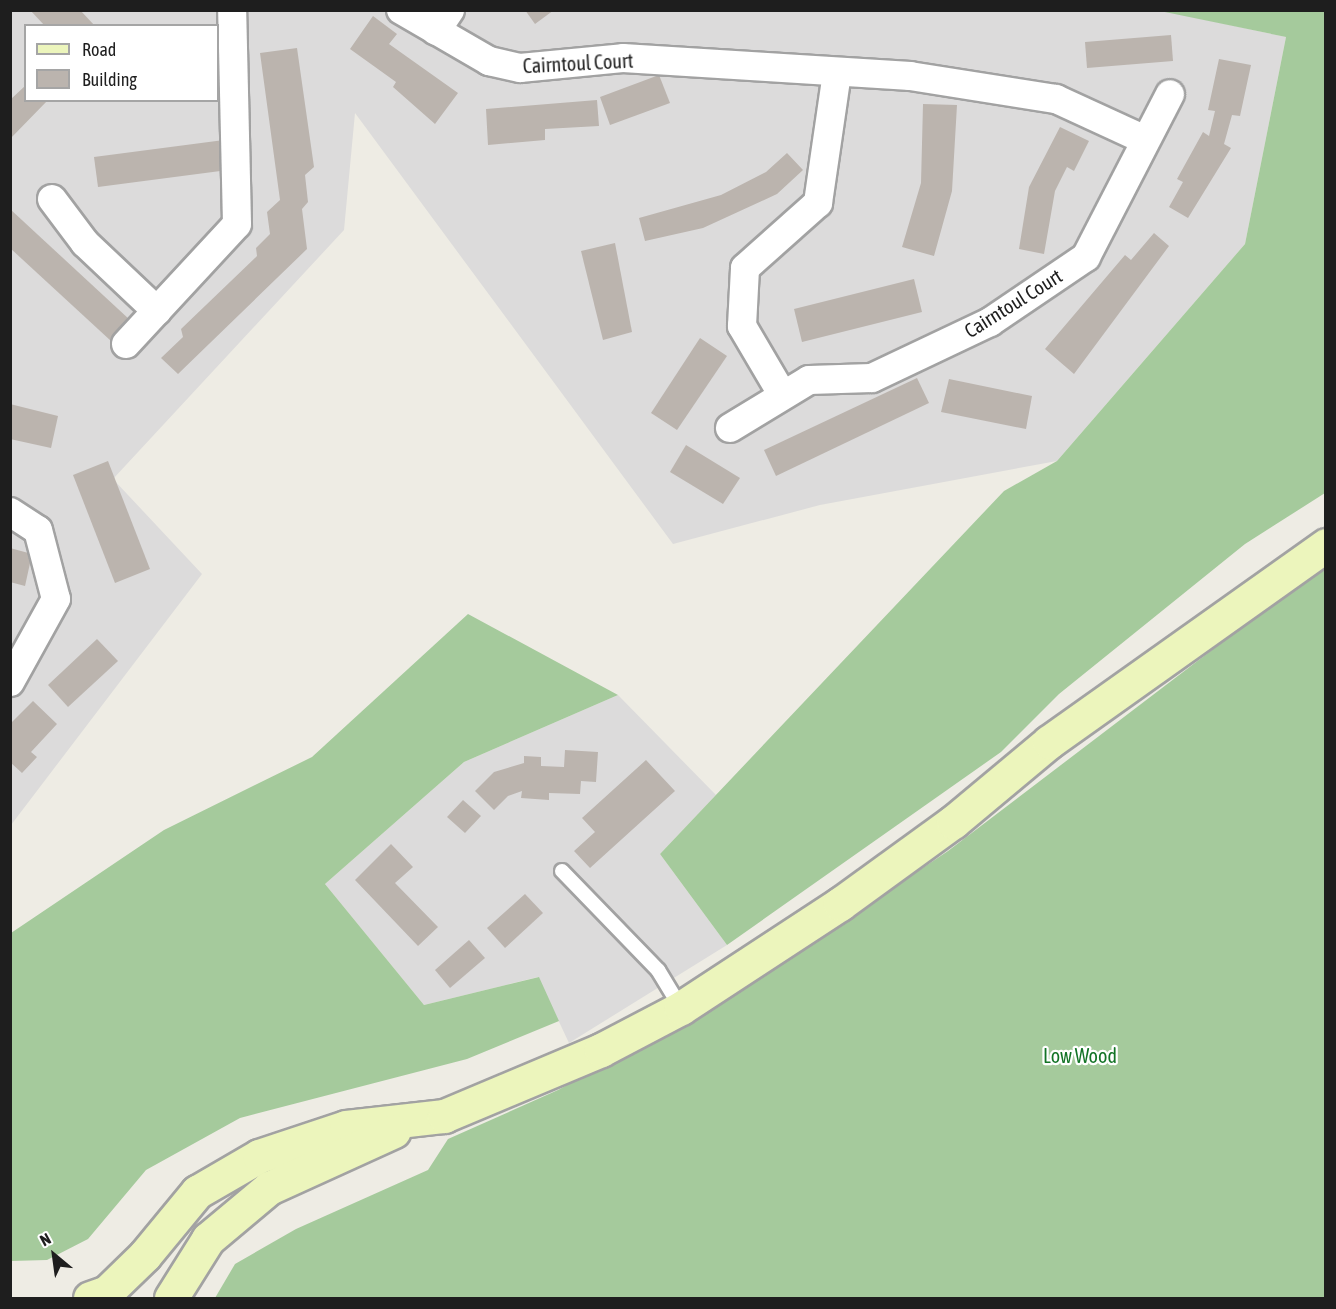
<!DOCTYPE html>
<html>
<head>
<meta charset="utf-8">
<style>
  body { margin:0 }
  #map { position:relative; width:1336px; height:1309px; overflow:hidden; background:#eeece4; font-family:"Asap Condensed",sans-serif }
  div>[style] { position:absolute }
  .residential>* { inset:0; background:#dcdbdb }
  .forest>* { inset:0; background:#a5ca9c }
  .building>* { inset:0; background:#bbb4ae }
  .roads { filter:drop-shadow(2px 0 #a2a2a2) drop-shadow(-2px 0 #a2a2a2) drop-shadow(0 2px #a2a2a2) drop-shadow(0 -2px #a2a2a2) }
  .service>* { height:14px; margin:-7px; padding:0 7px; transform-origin:7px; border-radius:7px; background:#fff }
  .minor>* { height:28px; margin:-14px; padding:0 14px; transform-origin:14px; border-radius:14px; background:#fff }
  .secondary>* { height:33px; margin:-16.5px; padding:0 16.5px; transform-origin:16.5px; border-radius:16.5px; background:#ecf5bc }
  span { translate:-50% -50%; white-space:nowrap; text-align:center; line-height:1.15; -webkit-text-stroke:4.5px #fff; paint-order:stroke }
  .street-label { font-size:20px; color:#1e1e1e }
  .park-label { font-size:20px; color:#137426 }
  .frame { position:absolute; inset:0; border:12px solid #1e1e1e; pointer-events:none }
  .legend { position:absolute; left:24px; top:24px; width:195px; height:78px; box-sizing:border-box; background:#fff; border:2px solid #a5a5a5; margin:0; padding:8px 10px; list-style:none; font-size:18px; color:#1e1e1e }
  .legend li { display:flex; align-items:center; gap:12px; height:30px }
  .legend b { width:30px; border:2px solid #a5a5a5 }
  .north { position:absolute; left:24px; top:1225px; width:60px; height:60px; -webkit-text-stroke:4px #fff; paint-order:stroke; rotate:331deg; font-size:16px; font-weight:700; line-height:24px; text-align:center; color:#1e1e1e }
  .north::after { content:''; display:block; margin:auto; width:21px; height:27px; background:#1e1e1e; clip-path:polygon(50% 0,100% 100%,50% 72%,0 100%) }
</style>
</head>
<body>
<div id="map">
  <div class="residential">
    <i style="clip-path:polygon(evenodd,1160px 10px,1286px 37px,1245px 244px,1057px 461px,820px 505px,673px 544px,355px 113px,344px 230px,113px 479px,202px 574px,11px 825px,11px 11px,1160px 10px,26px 26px,218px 26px,218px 100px,26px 100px,26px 26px)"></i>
    <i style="clip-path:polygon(618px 695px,716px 795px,660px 854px,727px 945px,569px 1043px,538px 977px,424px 1005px,325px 884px,464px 762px)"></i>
  </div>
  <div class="forest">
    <i style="clip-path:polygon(1160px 11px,1325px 11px,1325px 493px,1245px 544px,1059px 694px,1001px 752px,727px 945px,660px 854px,1004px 491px,1057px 461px,1245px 244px,1286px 37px)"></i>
    <i style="clip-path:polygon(1325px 564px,1325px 1298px,215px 1298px,235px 1264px,296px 1229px,428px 1170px,448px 1139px,558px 1090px,732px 996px,948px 851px)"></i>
    <i style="clip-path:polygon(468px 614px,618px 695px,464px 762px,325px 884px,424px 1005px,539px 977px,559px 1021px,467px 1059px,240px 1118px,146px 1170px,88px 1239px,47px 1260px,11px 1261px,11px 933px,164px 830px,312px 757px)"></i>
  </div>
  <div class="building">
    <i style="clip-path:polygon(30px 10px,80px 10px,95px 26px,45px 26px)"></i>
    <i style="clip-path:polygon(525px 10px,554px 10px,535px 24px)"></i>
    <i style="clip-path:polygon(373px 16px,397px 34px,389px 44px,458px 93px,435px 124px,393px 87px,396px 82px,350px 49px)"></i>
    <i style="clip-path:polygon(1171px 35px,1173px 61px,1087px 68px,1085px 42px)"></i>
    <i style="clip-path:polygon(297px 48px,314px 167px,305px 175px,308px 202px,302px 209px,307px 249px,178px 374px,161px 358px,183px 337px,181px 329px,257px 256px,256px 248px,270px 234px,267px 212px,280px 200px,260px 53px)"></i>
    <i style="clip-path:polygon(1219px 59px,1251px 65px,1240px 116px,1232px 115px,1224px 144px,1231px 148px,1188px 218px,1169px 207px,1183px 182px,1177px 179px,1203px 132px,1209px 136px,1215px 111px,1208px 110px)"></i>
    <i style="clip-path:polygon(659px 75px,670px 103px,610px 125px,600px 97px)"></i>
    <i style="clip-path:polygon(26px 85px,26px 100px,48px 100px,10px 139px,10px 100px)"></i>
    <i style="clip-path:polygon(597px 100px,599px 126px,545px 129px,545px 140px,488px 145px,486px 109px)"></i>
    <i style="clip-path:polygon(923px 104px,957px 105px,952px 191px,934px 256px,902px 247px,921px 183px)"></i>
    <i style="clip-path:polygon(1060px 127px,1089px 141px,1074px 171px,1067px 167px,1055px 191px,1044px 254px,1019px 249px,1029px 187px)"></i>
    <i style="clip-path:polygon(224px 140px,228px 170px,98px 187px,94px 157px)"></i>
    <i style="clip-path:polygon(787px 153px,803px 170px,777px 194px,703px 228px,645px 241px,639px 218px,721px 195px,766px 172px)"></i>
    <i style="clip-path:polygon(10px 209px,130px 320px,111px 341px,10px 248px)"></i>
    <i style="clip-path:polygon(1154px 233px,1169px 246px,1074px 374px,1045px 349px,1125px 255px,1131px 260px)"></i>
    <i style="clip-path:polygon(615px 243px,632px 332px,603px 340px,581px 251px)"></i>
    <i style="clip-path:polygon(914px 279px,922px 312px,802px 342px,794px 309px)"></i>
    <i style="clip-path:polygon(700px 338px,727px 356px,677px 430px,651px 413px)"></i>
    <i style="clip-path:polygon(917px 378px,929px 403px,776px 476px,764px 450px)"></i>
    <i style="clip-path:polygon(949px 379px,1032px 396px,1026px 429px,941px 412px)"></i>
    <i style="clip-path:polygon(10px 404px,58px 416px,51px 448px,10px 439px)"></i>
    <i style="clip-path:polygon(686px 445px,740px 478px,723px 504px,670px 472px)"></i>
    <i style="clip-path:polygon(108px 461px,150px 569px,115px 583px,73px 475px)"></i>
    <i style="clip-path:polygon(10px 548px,32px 554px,25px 586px,10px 582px)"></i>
    <i style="clip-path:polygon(97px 639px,118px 661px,68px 707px,48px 685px)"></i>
    <i style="clip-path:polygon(33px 701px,57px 724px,31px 752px,37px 757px,22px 773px,10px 762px,10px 724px)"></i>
    <i style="clip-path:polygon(565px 750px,598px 752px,596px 782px,581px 781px,580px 794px,549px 793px,549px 800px,521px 798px,522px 791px,508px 796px,494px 810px,475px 791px,494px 772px,524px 763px,524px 756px,541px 757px,541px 766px,564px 767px)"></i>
    <i style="clip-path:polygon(646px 760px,675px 791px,590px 868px,574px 851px,595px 832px,582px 818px)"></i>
    <i style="clip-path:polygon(463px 800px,481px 816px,465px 833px,447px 817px)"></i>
    <i style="clip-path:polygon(391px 844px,413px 867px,395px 883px,438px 927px,418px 946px,355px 880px)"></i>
    <i style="clip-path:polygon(525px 894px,543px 913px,505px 948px,487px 928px)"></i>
    <i style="clip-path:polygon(469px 940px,485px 958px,450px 988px,435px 970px)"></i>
  </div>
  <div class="roads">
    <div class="service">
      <i style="left:562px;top:871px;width:138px;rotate:45.9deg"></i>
      <i style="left:658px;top:970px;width:44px;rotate:58.8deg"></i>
    </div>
    <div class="minor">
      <i style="left:401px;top:10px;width:102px;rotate:30.1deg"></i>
      <i style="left:489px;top:61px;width:32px;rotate:13deg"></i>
      <i style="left:520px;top:68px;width:103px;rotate:-5.5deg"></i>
      <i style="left:623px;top:58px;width:288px;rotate:3.6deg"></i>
      <i style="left:910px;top:76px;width:148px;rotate:9deg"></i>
      <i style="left:1056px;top:99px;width:98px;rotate:24.7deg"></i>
      <i style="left:436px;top:31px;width:25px;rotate:-56deg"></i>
      <i style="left:52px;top:199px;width:55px;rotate:53.1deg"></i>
      <i style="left:85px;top:243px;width:99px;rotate:43.4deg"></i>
      <i style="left:126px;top:344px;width:163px;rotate:-47.2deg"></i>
      <i style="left:237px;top:224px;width:214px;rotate:-91.3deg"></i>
      <i style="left:782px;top:394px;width:79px;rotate:-120.5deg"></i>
      <i style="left:742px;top:326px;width:58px;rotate:-87deg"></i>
      <i style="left:745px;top:268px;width:98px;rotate:-41.7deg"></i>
      <i style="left:818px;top:203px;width:132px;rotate:-81.7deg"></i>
      <i style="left:730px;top:428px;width:92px;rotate:-31.3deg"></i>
      <i style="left:809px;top:380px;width:63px;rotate:-1.8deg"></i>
      <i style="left:872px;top:378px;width:131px;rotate:-25.4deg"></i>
      <i style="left:990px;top:322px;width:116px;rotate:-34.1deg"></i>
      <i style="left:1086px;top:257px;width:183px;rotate:-62.7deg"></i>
      <i style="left:10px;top:512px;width:33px;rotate:33deg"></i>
      <i style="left:38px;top:530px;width:71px;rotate:75.4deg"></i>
      <i style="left:56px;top:599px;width:95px;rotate:119deg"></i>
    </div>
    <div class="secondary">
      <i style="left:90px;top:1298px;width:18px;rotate:-19deg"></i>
      <i style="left:107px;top:1292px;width:53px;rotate:-44.2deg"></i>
      <i style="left:145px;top:1255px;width:82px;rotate:-50.5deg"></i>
      <i style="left:197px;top:1192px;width:72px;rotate:-30.1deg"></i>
      <i style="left:259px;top:1156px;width:92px;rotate:-18.4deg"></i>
      <i style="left:346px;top:1127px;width:99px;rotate:-6.4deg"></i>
      <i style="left:444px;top:1116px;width:170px;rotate:-22.8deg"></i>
      <i style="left:601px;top:1050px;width:90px;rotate:-27.7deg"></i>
      <i style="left:681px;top:1008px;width:190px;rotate:-33.2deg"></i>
      <i style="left:840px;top:904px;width:140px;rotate:-36deg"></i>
      <i style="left:953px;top:822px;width:125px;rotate:-39.8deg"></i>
      <i style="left:1049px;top:742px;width:340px;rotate:-35.4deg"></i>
      <i style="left:171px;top:1298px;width:70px;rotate:-57.9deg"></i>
      <i style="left:208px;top:1239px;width:80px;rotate:-39.9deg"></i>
      <i style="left:269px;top:1188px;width:137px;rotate:-24.5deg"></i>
    </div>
  </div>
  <div class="street-label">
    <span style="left:578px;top:63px;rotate:-3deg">Cairntoul Court</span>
    <span style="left:1013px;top:303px;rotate:-32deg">Cairntoul Court</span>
  </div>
  <div class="park-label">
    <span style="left:1080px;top:1055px">Low Wood</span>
  </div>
  <div class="frame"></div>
  <ul class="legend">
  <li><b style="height:8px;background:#ecf5bc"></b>Road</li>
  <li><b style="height:16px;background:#bbb4ae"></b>Building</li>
  </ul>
  <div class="north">N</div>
</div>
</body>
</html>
